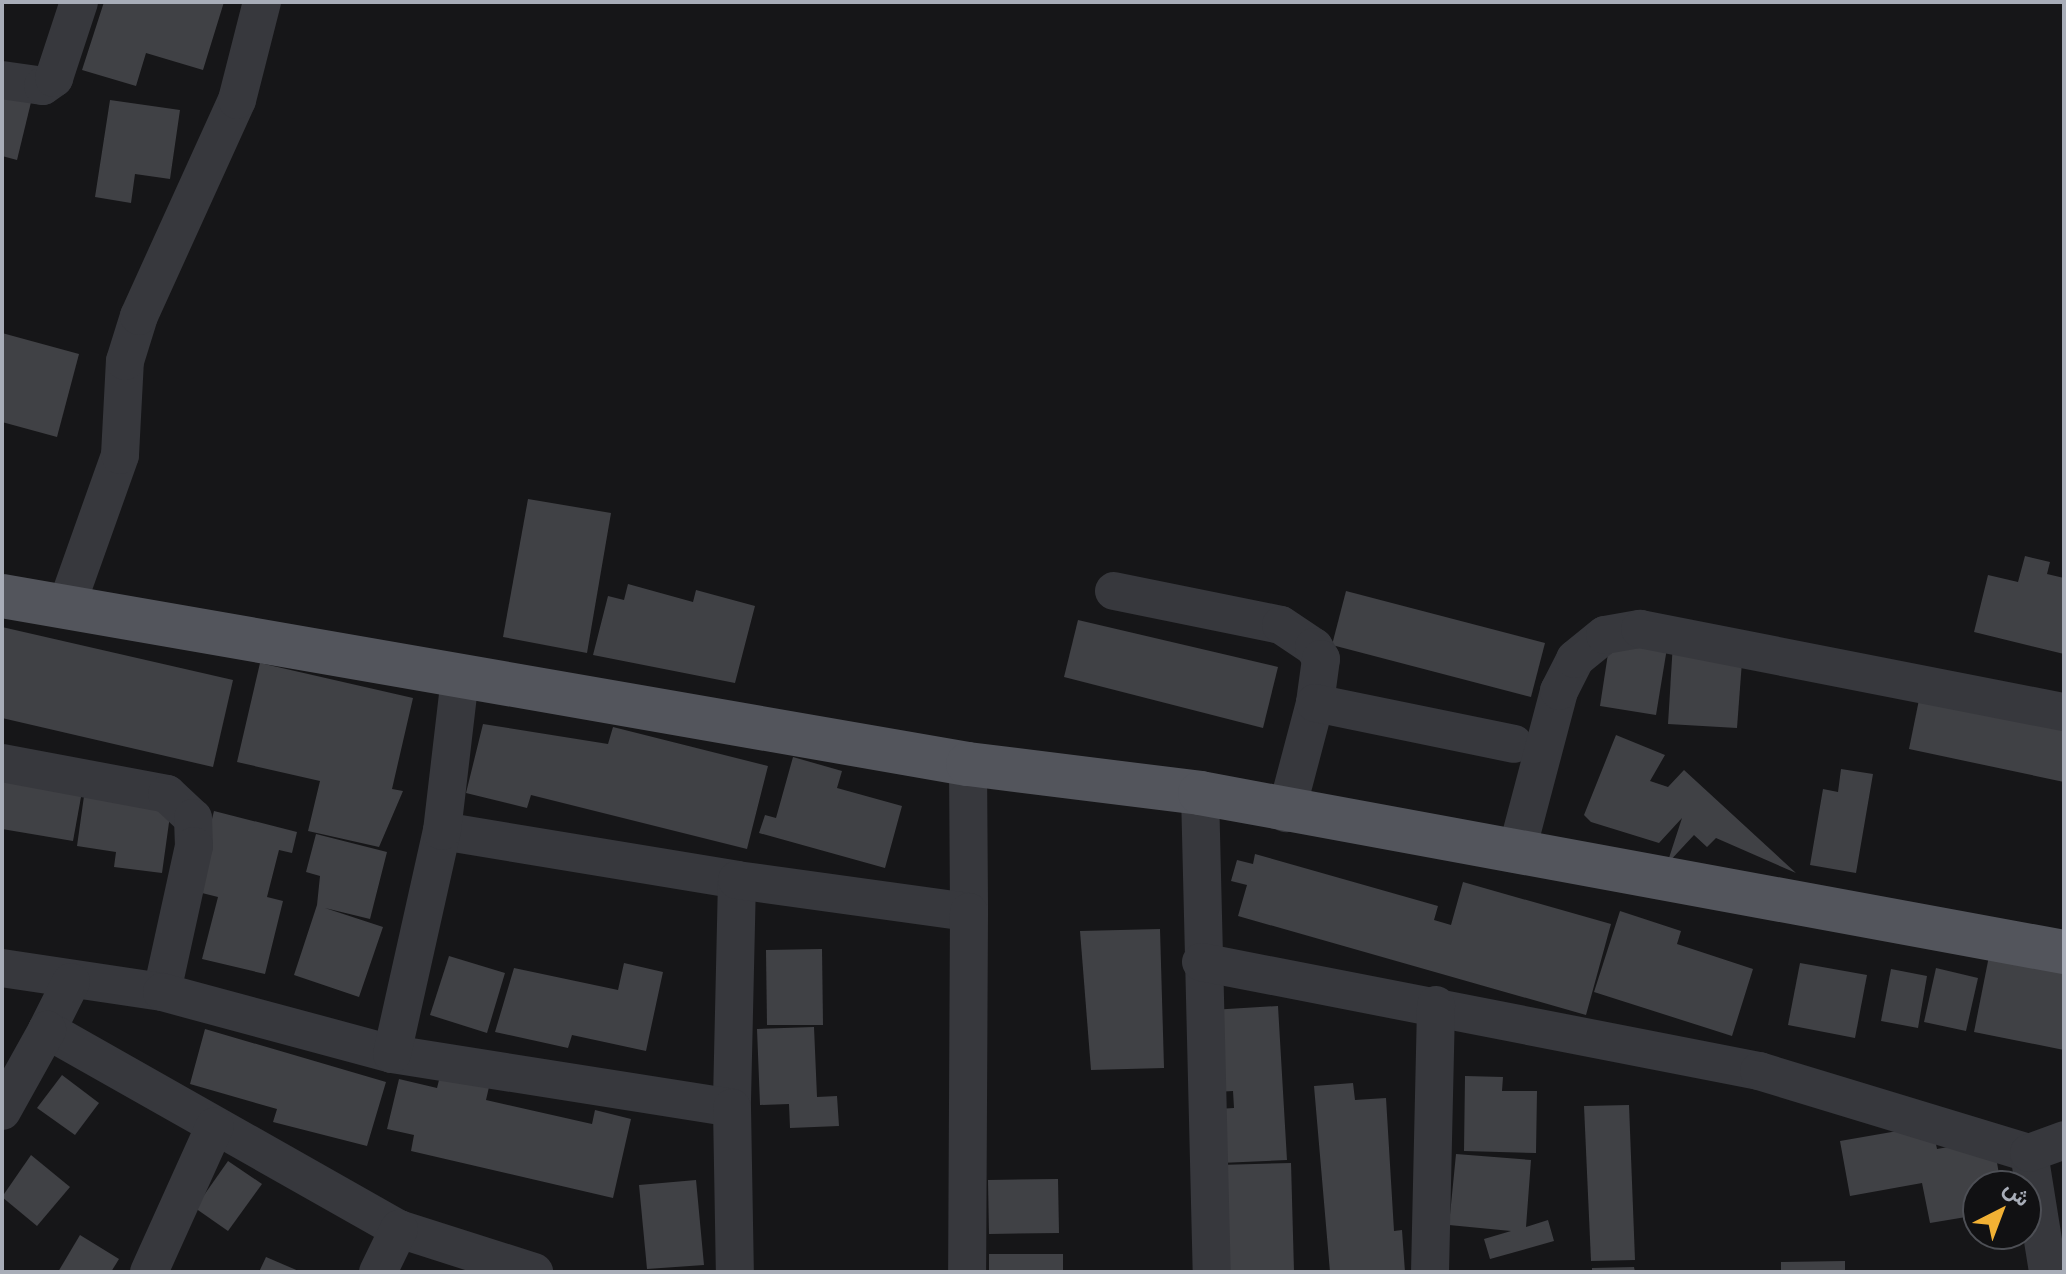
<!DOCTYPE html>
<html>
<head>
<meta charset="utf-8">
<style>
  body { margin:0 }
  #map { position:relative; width:2066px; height:1274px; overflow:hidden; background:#161618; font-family:"Work Sans",Vazirmatn,sans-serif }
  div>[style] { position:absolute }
  .building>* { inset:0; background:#404145 }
  .street>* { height:38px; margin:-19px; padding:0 19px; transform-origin:19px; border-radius:19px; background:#37383d }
  .primary>* { height:44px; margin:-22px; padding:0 22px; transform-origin:22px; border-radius:22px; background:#53555c }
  span { translate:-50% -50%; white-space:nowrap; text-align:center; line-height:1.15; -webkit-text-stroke:8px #111113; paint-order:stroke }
  .frame { position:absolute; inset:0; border:4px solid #a8adb8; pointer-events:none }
  .north { position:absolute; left:1962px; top:1170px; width:80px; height:80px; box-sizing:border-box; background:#111113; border:2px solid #4d4f55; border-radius:50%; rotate:42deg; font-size:22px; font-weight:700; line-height:32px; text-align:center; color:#a8adb8 }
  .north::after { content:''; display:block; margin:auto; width:28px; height:36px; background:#f2b134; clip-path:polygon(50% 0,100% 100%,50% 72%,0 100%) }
</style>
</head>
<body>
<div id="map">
  <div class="building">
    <i style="clip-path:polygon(104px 2px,224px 2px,203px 70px,146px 53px,136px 86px,82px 70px)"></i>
    <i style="clip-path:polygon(2px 87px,33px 94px,17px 160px,2px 156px)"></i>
    <i style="clip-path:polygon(110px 100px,180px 110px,170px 179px,135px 174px,131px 203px,95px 197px)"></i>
    <i style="clip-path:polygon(2px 333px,79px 354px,57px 437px,2px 422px)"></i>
    <i style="clip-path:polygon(528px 499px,611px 513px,587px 653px,503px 637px)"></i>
    <i style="clip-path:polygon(2025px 556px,2050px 562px,2047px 574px,2064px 578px,2064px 654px,1974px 632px,1988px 575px,2018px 582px)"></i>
    <i style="clip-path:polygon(628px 584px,693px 602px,696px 590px,755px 606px,735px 683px,593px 655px,608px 596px,624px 600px)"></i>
    <i style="clip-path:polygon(1346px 591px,1545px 643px,1531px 697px,1332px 645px)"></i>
    <i style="clip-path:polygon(1078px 620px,1278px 667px,1263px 728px,1064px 677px)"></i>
    <i style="clip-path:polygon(2px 627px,233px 680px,213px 767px,2px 718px)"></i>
    <i style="clip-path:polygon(1611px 634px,1668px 642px,1656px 715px,1600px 706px)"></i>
    <i style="clip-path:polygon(1673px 643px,1743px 648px,1737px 728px,1668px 724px)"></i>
    <i style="clip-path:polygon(260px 663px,413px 698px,392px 789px,403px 791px,379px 847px,308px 831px,320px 781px,237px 762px)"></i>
    <i style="clip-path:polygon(1923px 680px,2064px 710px,2064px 782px,1909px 749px)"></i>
    <i style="clip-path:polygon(483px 724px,608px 744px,613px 727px,768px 766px,747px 849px,531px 795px,527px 808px,466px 793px)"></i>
    <i style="clip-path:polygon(1616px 735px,1665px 755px,1650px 781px,1668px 787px,1684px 770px,1796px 873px,1716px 838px,1707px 847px,1694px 835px,1667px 864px,1682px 818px,1659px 843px,1591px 822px,1584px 815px)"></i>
    <i style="clip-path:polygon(793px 757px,842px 771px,837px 788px,902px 806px,885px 868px,759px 833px,765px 815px,776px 818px)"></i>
    <i style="clip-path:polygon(1841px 769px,1873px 774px,1856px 873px,1810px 865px,1823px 789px,1838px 792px)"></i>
    <i style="clip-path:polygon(2px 772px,83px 786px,73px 841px,2px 829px)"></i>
    <i style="clip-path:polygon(85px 789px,172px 801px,162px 873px,114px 867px,116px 852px,77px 846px)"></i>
    <i style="clip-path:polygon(214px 811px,297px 832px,292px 853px,279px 850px,267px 897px,283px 901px,265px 974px,202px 959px,218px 897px,194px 891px)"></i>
    <i style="clip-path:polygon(316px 834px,387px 852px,370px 919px,325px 908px,383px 927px,359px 997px,294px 975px,317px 905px,320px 876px,306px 872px)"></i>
    <i style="clip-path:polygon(1255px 854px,1438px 906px,1434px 920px,1451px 925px,1463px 882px,1611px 924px,1586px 1015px,1238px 916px,1247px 885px,1231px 881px,1237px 860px,1253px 864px)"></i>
    <i style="clip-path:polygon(1620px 911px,1681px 931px,1677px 944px,1753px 969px,1732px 1036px,1594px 992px)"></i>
    <i style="clip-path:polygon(1160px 929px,1164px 1068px,1091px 1070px,1080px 931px)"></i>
    <i style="clip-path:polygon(822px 949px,823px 1025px,767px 1025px,766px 950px)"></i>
    <i style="clip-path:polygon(1990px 951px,2064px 966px,2064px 1050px,1974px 1032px)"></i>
    <i style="clip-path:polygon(449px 956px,505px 973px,487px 1033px,430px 1015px)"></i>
    <i style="clip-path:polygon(624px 963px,663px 972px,646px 1051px,572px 1035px,568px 1048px,495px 1032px,514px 968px,618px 990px)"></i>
    <i style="clip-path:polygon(1800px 963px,1867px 975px,1855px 1038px,1788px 1025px)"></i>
    <i style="clip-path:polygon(1936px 968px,1978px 978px,1966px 1031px,1924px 1022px)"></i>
    <i style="clip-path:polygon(1891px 969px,1927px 976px,1918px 1028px,1881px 1021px)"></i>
    <i style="clip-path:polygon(1278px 1006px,1287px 1160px,1220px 1163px,1217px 1109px,1234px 1108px,1233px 1091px,1216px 1092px,1211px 1010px)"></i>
    <i style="clip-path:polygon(814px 1027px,817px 1097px,837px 1096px,839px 1126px,790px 1128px,789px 1104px,760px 1105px,757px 1029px)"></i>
    <i style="clip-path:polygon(205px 1029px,386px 1082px,367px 1146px,273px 1122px,277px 1109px,190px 1084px)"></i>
    <i style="clip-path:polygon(62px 1075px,99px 1103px,75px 1135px,37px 1108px)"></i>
    <i style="clip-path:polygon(440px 1076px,489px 1087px,486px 1100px,592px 1124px,595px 1110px,631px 1119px,613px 1198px,411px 1151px,414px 1135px,387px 1129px,399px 1079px,437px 1088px)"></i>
    <i style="clip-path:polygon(1465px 1076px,1503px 1077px,1502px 1091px,1537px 1091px,1536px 1153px,1464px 1151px)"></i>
    <i style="clip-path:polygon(1353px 1083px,1355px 1100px,1386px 1098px,1394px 1231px,1402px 1230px,1405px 1272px,1330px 1272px,1314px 1086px)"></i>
    <i style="clip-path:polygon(1629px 1105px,1635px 1260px,1591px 1261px,1584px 1106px)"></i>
    <i style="clip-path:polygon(1932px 1125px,1937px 1149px,1993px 1139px,2001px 1186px,1978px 1186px,1978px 1215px,1930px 1223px,1922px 1183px,1850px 1196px,1840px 1141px)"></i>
    <i style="clip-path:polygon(1456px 1154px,1531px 1160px,1526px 1227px,1548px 1220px,1554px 1241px,1490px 1259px,1484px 1239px,1511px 1231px,1449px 1225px)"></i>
    <i style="clip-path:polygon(31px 1155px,70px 1187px,37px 1226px,2px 1197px)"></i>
    <i style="clip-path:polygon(228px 1161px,262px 1184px,228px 1231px,195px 1208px)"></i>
    <i style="clip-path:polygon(1291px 1163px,1294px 1272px,1221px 1272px,1219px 1165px)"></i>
    <i style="clip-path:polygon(1058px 1179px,1059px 1233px,989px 1234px,988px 1180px)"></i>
    <i style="clip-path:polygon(696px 1180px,704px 1265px,647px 1269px,639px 1185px)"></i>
    <i style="clip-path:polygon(80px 1235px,119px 1259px,111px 1272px,58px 1272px)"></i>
    <i style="clip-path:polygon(989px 1254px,1063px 1254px,1063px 1272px,989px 1272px)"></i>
    <i style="clip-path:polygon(266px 1257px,301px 1272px,259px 1272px)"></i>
    <i style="clip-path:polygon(1845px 1261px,1845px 1272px,1781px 1272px,1781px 1262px)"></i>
    <i style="clip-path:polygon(1634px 1267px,1635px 1272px,1592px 1272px,1592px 1268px)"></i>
  </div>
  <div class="street">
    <i style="left:2px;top:80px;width:41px;rotate:8.3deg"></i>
    <i style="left:43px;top:86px;width:14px;rotate:-36deg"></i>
    <i style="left:54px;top:78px;width:80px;rotate:-71.8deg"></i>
    <i style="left:1114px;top:591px;width:170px;rotate:11.5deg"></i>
    <i style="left:1281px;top:625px;width:40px;rotate:34deg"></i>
    <i style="left:1314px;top:647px;width:14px;rotate:60deg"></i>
    <i style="left:1321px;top:659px;width:44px;rotate:97.8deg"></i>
    <i style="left:1315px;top:703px;width:114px;rotate:104.8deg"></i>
    <i style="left:66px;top:607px;width:161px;rotate:-70.4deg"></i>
    <i style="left:120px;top:455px;width:94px;rotate:-87deg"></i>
    <i style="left:125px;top:361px;width:47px;rotate:-72.7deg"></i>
    <i style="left:139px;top:316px;width:237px;rotate:-65.6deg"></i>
    <i style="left:237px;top:100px;width:101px;rotate:-75.7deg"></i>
    <i style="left:1315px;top:703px;width:203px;rotate:11.6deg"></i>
    <i style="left:2px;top:763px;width:168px;rotate:10.6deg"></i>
    <i style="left:167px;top:794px;width:35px;rotate:43deg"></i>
    <i style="left:193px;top:818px;width:28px;rotate:88deg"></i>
    <i style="left:194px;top:846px;width:149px;rotate:102.4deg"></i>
    <i style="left:968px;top:764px;width:148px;rotate:89.6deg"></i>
    <i style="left:1200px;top:793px;width:479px;rotate:88.6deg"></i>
    <i style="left:442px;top:831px;width:299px;rotate:9.4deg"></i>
    <i style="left:737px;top:880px;width:228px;rotate:91.3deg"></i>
    <i style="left:1516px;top:854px;width:169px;rotate:-75.2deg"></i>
    <i style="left:1559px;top:691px;width:36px;rotate:-63deg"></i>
    <i style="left:1575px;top:659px;width:38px;rotate:-39deg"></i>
    <i style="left:1605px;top:635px;width:36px;rotate:-10deg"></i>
    <i style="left:1640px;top:629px;width:432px;rotate:11.1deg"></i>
    <i style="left:737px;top:880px;width:234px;rotate:7.9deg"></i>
    <i style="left:969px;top:912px;width:360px;rotate:90.3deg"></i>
    <i style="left:1201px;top:962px;width:569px;rotate:11.05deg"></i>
    <i style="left:1759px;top:1071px;width:282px;rotate:16.9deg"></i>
    <i style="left:2029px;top:1153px;width:121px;rotate:80.9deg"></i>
    <i style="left:2px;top:968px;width:162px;rotate:8.5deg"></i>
    <i style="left:162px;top:992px;width:238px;rotate:15.1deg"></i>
    <i style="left:392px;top:1054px;width:344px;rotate:9deg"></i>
    <i style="left:732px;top:1108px;width:164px;rotate:89deg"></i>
    <i style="left:71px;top:982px;width:54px;rotate:116.6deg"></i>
    <i style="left:47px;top:1030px;width:404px;rotate:29.5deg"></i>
    <i style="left:399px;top:1229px;width:142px;rotate:17.7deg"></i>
    <i style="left:392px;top:1054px;width:229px;rotate:-77.4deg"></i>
    <i style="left:442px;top:831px;width:155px;rotate:-83.3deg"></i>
    <i style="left:2px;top:1111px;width:93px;rotate:-60.9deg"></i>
    <i style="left:2029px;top:1153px;width:37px;rotate:-20deg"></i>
    <i style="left:149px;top:1272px;width:160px;rotate:-65.7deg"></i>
    <i style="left:378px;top:1272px;width:48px;rotate:-64deg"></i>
    <i style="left:1430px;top:1272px;width:267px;rotate:-88.7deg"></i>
  </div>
  <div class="primary">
    <i style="left:2px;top:596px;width:980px;rotate:9.87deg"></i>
    <i style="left:968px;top:764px;width:234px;rotate:7.1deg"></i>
    <i style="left:1200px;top:793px;width:879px;rotate:10.43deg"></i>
  </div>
  <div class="frame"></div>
  <div class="north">ش</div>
</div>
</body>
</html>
